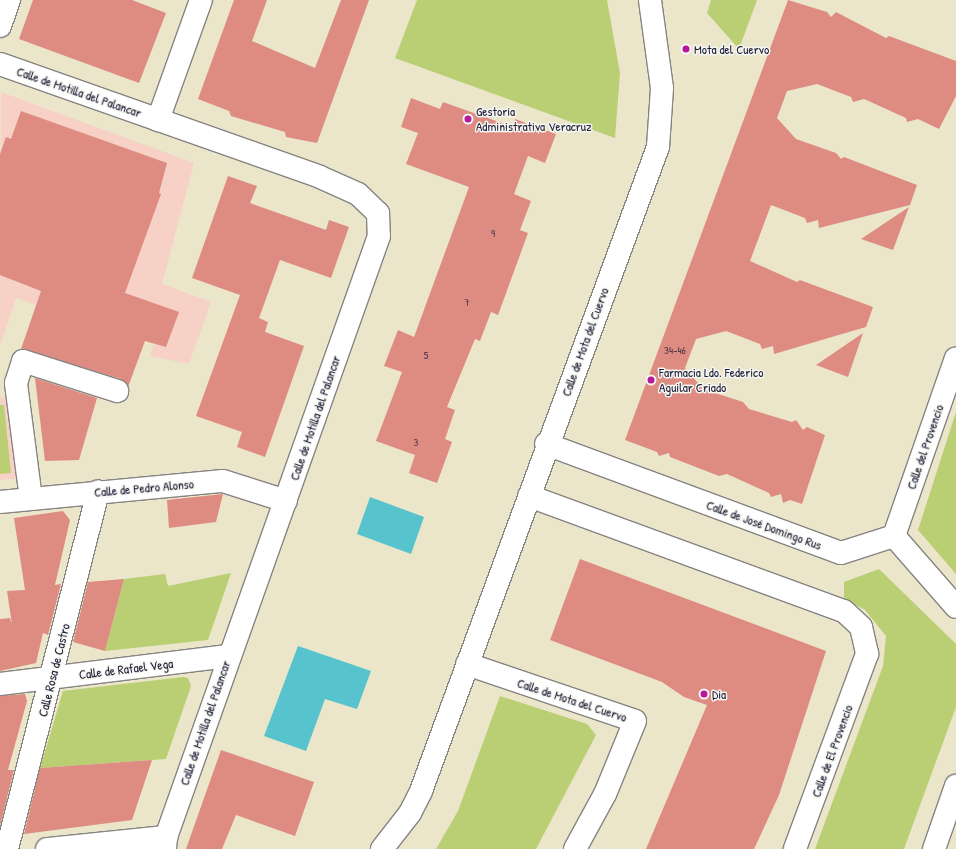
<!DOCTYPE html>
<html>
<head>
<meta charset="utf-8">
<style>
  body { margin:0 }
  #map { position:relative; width:956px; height:849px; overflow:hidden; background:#ebe5ca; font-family:"Patrick Hand",sans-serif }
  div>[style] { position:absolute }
  .built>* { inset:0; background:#f7d1c6 }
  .green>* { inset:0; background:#bacf74 }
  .water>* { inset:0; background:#56c3cd }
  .building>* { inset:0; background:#de8c81 }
  .roads { filter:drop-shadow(1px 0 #868482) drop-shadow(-1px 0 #868482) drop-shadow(0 1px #868482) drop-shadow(0 -1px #868482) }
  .minor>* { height:22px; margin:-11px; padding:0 11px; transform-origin:11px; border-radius:11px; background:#fff }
  .dots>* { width:11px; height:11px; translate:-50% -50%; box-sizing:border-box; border:2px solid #f6f6f2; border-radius:50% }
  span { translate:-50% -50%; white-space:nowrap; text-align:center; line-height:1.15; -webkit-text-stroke:3px #f6f6f2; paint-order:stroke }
  .number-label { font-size:11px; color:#513c4c }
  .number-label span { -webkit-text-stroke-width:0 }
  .poi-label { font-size:13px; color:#22223b }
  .left { translate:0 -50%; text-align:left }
  .street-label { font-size:13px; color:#22223b }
</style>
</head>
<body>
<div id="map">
  <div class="built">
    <i style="clip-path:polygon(1px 92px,194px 163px,162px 284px,211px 302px,189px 364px,150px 356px,154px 344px,16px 298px,0 345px)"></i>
    <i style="clip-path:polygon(0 397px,8px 400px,19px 478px,0 480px)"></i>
  </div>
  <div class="green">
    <i style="clip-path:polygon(417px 0,607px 0,620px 73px,615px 138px,395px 58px)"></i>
    <i style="clip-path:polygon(711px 0,757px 0,739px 49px,707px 13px)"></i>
    <i style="clip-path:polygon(0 405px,4px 405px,11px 473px,0 474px)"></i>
    <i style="clip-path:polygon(956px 412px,956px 574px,918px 530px)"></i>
    <i style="clip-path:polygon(879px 569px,956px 644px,956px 707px,904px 849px,815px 849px,883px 666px,886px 636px,865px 610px,844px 598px,844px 582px)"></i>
    <i style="clip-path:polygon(231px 573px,208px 640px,105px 651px,124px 579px,165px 574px,168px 586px)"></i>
    <i style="clip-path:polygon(183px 677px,188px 678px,191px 686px,166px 759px,40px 768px,63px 691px)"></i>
    <i style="clip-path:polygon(500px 696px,587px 724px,596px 735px,536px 849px,436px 849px,458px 811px)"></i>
  </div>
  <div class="water">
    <i style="clip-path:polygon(370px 497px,424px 517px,411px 554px,357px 534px)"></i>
    <i style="clip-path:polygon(298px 646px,371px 671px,357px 709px,325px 699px,306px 751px,264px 736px)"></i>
  </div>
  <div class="building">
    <i style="clip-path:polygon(33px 0,132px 0,166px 13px,139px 83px,19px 39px)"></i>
    <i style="clip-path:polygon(234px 0,267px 0,252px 41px,315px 68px,341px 0,369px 0,317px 143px,286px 137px,285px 132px,231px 116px,229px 111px,198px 99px)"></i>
    <i style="clip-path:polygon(788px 0,827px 12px,831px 17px,836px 12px,886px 38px,889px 36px,956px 61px,956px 96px,939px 129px,918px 119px,907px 122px,906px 118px,864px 99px,853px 102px,851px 97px,817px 84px,787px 91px,777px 118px,796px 139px,836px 153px,841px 159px,844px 157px,917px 185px,910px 205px,819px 228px,818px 220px,807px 223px,805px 218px,771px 205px,750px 261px,797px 282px,800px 280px,873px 307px,866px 327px,774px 354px,773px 346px,762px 349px,760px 344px,726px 331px,696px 339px,685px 368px,703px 389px,743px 402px,749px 409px,792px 422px,796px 420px,803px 430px,807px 427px,825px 435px,802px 504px,790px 500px,783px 503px,781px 494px,771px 497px,769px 493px,727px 474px,719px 476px,670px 457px,669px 453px,659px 456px,657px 452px,625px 440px)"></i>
    <i style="clip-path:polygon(411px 98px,440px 109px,443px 102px,513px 127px,515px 119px,556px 134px,545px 163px,528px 156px,514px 194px,531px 201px,520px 230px,528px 233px,498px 315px,491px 312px,480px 341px,475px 339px,447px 407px,455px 410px,445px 439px,452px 442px,437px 483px,409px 473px,415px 455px,376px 441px,402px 372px,384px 366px,398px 330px,414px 337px,469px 187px,406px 164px,418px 133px,401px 127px)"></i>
    <i style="clip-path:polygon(21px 111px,167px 163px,159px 193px,161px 194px,125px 293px,179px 312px,166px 347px,145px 341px,128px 387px,121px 379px,21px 349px,41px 291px,0 275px,0 154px,6px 137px,11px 139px)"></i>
    <i style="clip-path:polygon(228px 176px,257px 186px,250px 203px,326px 230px,329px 220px,349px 227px,331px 278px,280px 260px,259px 318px,268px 322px,265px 332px,304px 346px,265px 457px,237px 447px,242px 432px,196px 416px,240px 295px,192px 278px)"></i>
    <i style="clip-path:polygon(909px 207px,893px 250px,861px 239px)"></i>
    <i style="clip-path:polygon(863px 333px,848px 377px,816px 365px)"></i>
    <i style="clip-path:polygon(35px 378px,97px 398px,79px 460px,45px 461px)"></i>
    <i style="clip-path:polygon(223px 494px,216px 522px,169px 528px,167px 500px)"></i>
    <i style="clip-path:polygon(63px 511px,70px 520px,55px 585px,61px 584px,48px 635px,43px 633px,36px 663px,0 671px,0 619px,10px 618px,12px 624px,7px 591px,25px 590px,14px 518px)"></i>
    <i style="clip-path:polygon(580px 559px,826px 651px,779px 795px,754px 849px,646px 849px,707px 705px,684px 697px,662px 682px,550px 640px)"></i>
    <i style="clip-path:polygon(124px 579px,105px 651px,73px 642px,88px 582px)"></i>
    <i style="clip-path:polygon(25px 694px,27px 701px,8px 770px,14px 770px,0 826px,0 696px)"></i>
    <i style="clip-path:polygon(221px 750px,314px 782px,295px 836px,236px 815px,222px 849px,186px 849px)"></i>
    <i style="clip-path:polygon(152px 760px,132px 820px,24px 834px,40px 768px)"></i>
  </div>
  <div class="roads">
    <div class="minor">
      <i style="left:0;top:26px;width:28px;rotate:-71deg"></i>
      <i style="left:0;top:64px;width:339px;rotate:19.4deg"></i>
      <i style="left:320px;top:177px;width:42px;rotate:24.1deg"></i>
      <i style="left:358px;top:194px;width:28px;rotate:44deg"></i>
      <i style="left:378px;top:213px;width:23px;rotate:88deg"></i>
      <i style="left:379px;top:236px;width:638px;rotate:109.51deg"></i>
      <i style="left:166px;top:837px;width:12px;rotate:95deg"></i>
      <i style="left:158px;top:120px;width:127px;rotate:-70.3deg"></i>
      <i style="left:546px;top:444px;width:314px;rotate:20.3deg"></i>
      <i style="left:841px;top:553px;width:56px;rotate:-17.8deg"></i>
      <i style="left:529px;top:496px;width:335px;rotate:20.1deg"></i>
      <i style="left:844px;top:611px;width:23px;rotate:43deg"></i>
      <i style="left:861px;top:627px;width:28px;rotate:77deg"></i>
      <i style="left:867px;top:654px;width:208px;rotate:110.3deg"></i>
      <i style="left:31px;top:499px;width:117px;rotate:-97.4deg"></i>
      <i style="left:16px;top:383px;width:23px;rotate:-72deg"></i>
      <i style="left:23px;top:361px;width:99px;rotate:17.7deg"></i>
      <i style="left:0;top:502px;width:224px;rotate:-5.4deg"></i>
      <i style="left:223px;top:481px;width:66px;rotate:17.6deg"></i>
      <i style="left:894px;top:536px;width:188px;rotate:-70.8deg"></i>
      <i style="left:894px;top:536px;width:94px;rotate:48.9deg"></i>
      <i style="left:467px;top:664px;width:177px;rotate:18.7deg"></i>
      <i style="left:635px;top:721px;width:79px;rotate:112.3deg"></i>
      <i style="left:605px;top:794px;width:63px;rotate:118.6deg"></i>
      <i style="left:0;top:684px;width:231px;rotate:-7deg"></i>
      <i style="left:7px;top:849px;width:369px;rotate:-75.7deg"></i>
      <i style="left:47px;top:849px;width:120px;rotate:-5.8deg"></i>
      <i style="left:382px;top:849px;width:46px;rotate:-52.1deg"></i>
      <i style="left:410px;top:813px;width:25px;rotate:-63deg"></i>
      <i style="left:421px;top:791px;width:686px;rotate:-69.8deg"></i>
      <i style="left:658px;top:147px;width:59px;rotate:-86.1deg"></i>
      <i style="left:662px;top:88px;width:89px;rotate:-97.8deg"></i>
      <i style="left:934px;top:849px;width:67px;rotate:-70.8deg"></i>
    </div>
  </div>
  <div class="dots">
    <i style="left:686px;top:49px;background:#b5179e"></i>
    <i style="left:468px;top:119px;background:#b5179e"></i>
    <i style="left:651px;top:380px;background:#b5179e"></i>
    <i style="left:704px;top:694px;background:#b5179e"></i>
  </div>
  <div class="number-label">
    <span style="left:493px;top:233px">9</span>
    <span style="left:467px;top:302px">7</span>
    <span style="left:675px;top:350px">34-46</span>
    <span style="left:426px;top:355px">5</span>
    <span style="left:416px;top:442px">3</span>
  </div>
  <div class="poi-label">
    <span class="left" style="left:694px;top:49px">Mota del Cuervo</span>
    <span class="left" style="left:476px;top:119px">Gestoría<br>Administrativa Veracruz</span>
    <span class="left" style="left:659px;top:380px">Farmacia Ldo. Federico<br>Aguilar Criado</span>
    <span class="left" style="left:712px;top:694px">Dia</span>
  </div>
  <div class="street-label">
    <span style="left:79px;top:92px;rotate:19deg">Calle de Motilla del Palancar</span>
    <span style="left:585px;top:342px;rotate:-70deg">Calle de Mota del Cuervo</span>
    <span style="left:315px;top:418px;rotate:-71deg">Calle de Motilla del Palancar</span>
    <span style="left:925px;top:447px;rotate:-71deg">Calle del Provencio</span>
    <span style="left:144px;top:488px;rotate:-5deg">Calle de Pedro Alonso</span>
    <span style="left:764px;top:525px;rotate:20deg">Calle de José Domingo Rus</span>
    <span style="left:126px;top:669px;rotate:-7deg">Calle de Rafael Vega</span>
    <span style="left:54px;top:670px;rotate:-76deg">Calle Rosa de Castro</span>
    <span style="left:572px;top:700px;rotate:18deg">Calle de Mota del Cuervo</span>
    <span style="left:205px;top:723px;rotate:-71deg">Calle de Motilla del Palancar</span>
    <span style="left:832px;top:751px;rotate:-70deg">Calle de El Provencio</span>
  </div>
</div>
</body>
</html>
